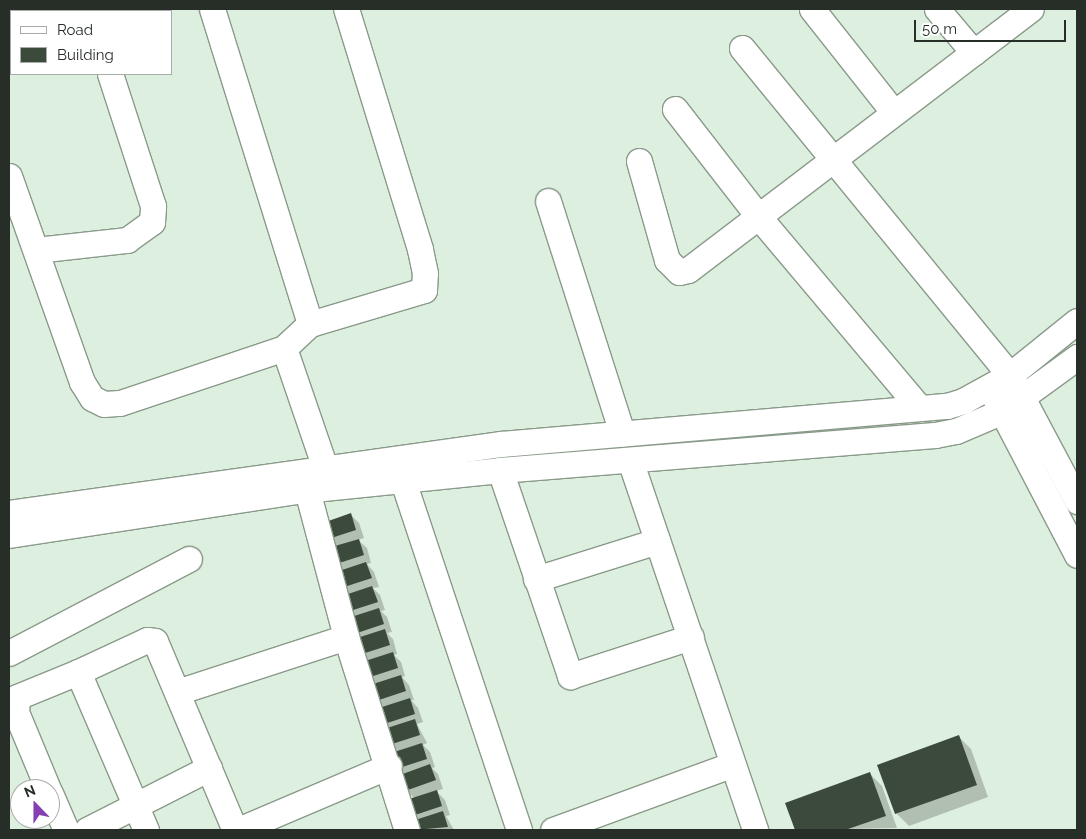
<!DOCTYPE html>
<html>
<head>
<meta charset="utf-8">
<style>
  body { margin:0 }
  #map { position:relative; width:1086px; height:839px; overflow:hidden; background:#ddefde; font-family:Raleway,sans-serif }
  div>[style] { position:absolute }
  .shadow>* { inset:0; background:#0003 }
  .building>* { inset:0; background:#3c4a3c }
  .roads { filter:drop-shadow(1px 0 #8a9a8a) drop-shadow(-1px 0 #8a9a8a) drop-shadow(0 1px #8a9a8a) drop-shadow(0 -1px #8a9a8a) }
  .minor>* { height:25px; margin:-12.5px; padding:0 12.5px; transform-origin:12.5px; border-radius:12.5px; background:#fff }
  span { translate:-50% -50%; white-space:nowrap; text-align:center; line-height:1.15; -webkit-text-stroke:5px #fff; paint-order:stroke }
  .frame { position:absolute; inset:0; border:10px solid #272e28; pointer-events:none }
  .legend { position:absolute; left:10px; top:10px; width:162px; height:65px; box-sizing:border-box; background:#fff; border:1px solid #a9aba9; margin:0; padding:6px 9px; list-style:none; font-size:15px; color:#272e28 }
  .legend li { display:flex; align-items:center; gap:10px; height:25px }
  .legend b { width:25px; border:1px solid #a9aba9 }
  .north { position:absolute; left:10px; top:779px; width:50px; height:50px; box-sizing:border-box; background:#fff; border:1px solid #a9aba9; border-radius:50%; rotate:338deg; font-size:14px; font-weight:700; line-height:20px; text-align:center; color:#272e28 }
  .north::after { content:''; display:block; margin:auto; width:18px; height:22px; background:#863fb2; clip-path:polygon(50% 0,100% 100%,50% 72%,0 100%) }
  .scale { position:absolute; left:914px; top:20px; width:152px; height:22px; box-sizing:border-box; border:2px solid #272e28; border-top:0; padding-left:6px; font-size:15px; line-height:18px; white-space:nowrap; color:#272e28; -webkit-text-stroke:4px #fff; paint-order:stroke }
</style>
</head>
<body>
<div id="map">
  <div class="shadow">
    <i style="clip-path:polygon(351px 515px,359px 523px,364px 538px,358px 540px,367px 548px,371px 563px,367px 564px,374px 572px,379px 587px,373px 588px,380px 595px,385px 610px,381px 611px,387px 617px,392px 632px,387px 633px,393px 639px,397px 654px,394px 655px,401px 662px,405px 676px,402px 677px,409px 685px,414px 700px,411px 700px,418px 708px,423px 722px,417px 724px,427px 743px,423px 745px,430px 752px,435px 767px,432px 768px,438px 774px,443px 789px,436px 791px,445px 800px,450px 815px,446px 816px,454px 830px,416px 830px,413px 816px,415px 799px,406px 790px,404px 775px,397px 768px,397px 752px,390px 745px,391px 728px,385px 723px,384px 708px,377px 701px,376px 685px,368px 677px,360px 655px,348px 611px,349px 595px,342px 588px,327px 539px)"></i>
    <i style="clip-path:polygon(959px 737px,971px 749px,988px 797px,909px 826px,896px 813px)"></i>
    <i style="clip-path:polygon(870px 774px,882px 786px,897px 828px,797px 830px,787px 803px)"></i>
  </div>
  <div class="building">
    <i style="clip-path:polygon(351px 513px,356px 530px,325px 540px,320px 524px)"></i>
    <i style="clip-path:polygon(359px 539px,364px 555px,333px 565px,328px 548px)"></i>
    <i style="clip-path:polygon(366px 562px,372px 578px,341px 588px,336px 572px)"></i>
    <i style="clip-path:polygon(372px 586px,378px 602px,347px 612px,342px 596px)"></i>
    <i style="clip-path:polygon(379px 608px,384px 624px,354px 634px,348px 618px)"></i>
    <i style="clip-path:polygon(385px 629px,390px 645px,359px 655px,354px 639px)"></i>
    <i style="clip-path:polygon(393px 652px,398px 668px,367px 678px,362px 662px)"></i>
    <i style="clip-path:polygon(401px 675px,406px 691px,376px 701px,370px 685px)"></i>
    <i style="clip-path:polygon(410px 698px,415px 714px,384px 724px,379px 708px)"></i>
    <i style="clip-path:polygon(415px 719px,420px 735px,389px 745px,384px 729px)"></i>
    <i style="clip-path:polygon(959px 735px,977px 785px,895px 814px,877px 765px)"></i>
    <i style="clip-path:polygon(422px 743px,427px 759px,396px 769px,391px 753px)"></i>
    <i style="clip-path:polygon(430px 764px,436px 780px,405px 791px,400px 775px)"></i>
    <i style="clip-path:polygon(870px 772px,886px 816px,845px 830px,795px 830px,785px 803px)"></i>
    <i style="clip-path:polygon(437px 790px,442px 806px,412px 816px,406px 800px)"></i>
    <i style="clip-path:polygon(443px 811px,448px 827px,415px 830px,412px 821px)"></i>
  </div>
  <div class="roads">
    <div class="minor">
      <i style="left:89px;top:9px;width:2px;rotate:63deg"></i>
      <i style="left:212px;top:9px;width:330px;rotate:72.7deg"></i>
      <i style="left:812px;top:9px;width:132px;rotate:51.7deg"></i>
      <i style="left:937px;top:9px;width:57px;rotate:49.9deg"></i>
      <i style="left:742px;top:48px;width:423px;rotate:50.7deg"></i>
      <i style="left:1010px;top:375px;width:143px;rotate:62deg"></i>
      <i style="left:675px;top:109px;width:135px;rotate:52.2deg"></i>
      <i style="left:758px;top:216px;width:250px;rotate:49.9deg"></i>
      <i style="left:639px;top:161px;width:103px;rotate:74.2deg"></i>
      <i style="left:667px;top:260px;width:17px;rotate:45deg"></i>
      <i style="left:679px;top:272px;width:9px;rotate:-13deg"></i>
      <i style="left:688px;top:270px;width:431px;rotate:-37.3deg"></i>
      <i style="left:9px;top:176px;width:219px;rotate:70.5deg"></i>
      <i style="left:82px;top:382px;width:19px;rotate:58deg"></i>
      <i style="left:92px;top:398px;width:13px;rotate:27deg"></i>
      <i style="left:104px;top:404px;width:16px;rotate:-4deg"></i>
      <i style="left:120px;top:403px;width:173px;rotate:-18.5deg"></i>
      <i style="left:284px;top:348px;width:35px;rotate:-43deg"></i>
      <i style="left:310px;top:324px;width:119px;rotate:-16.6deg"></i>
      <i style="left:424px;top:290px;width:17px;rotate:-87deg"></i>
      <i style="left:425px;top:273px;width:25px;rotate:-102deg"></i>
      <i style="left:420px;top:249px;width:251px;rotate:-107.1deg"></i>
      <i style="left:548px;top:201px;width:244px;rotate:72.3deg"></i>
      <i style="left:36px;top:250px;width:92px;rotate:-6.3deg"></i>
      <i style="left:127px;top:240px;width:31px;rotate:-36deg"></i>
      <i style="left:152px;top:222px;width:16px;rotate:-86deg"></i>
      <i style="left:153px;top:206px;width:139px;rotate:-108deg"></i>
      <i style="left:284px;top:348px;width:127px;rotate:71.1deg"></i>
      <i style="left:995px;top:398px;width:177px;rotate:62.4deg"></i>
      <i style="left:630px;top:460px;width:391px;rotate:71.3deg"></i>
      <i style="left:500px;top:470px;width:218px;rotate:71.2deg"></i>
      <i style="left:570px;top:676px;width:127px;rotate:-17.9deg"></i>
      <i style="left:303px;top:475px;width:168px;rotate:75.1deg"></i>
      <i style="left:346px;top:637px;width:202px;rotate:72.5deg"></i>
      <i style="left:403px;top:481px;width:368px;rotate:71.6deg"></i>
      <i style="left:9px;top:513px;width:497px;rotate:-8deg"></i>
      <i style="left:501px;top:444px;width:448px;rotate:-4.9deg"></i>
      <i style="left:947px;top:406px;width:17px;rotate:-17deg"></i>
      <i style="left:963px;top:401px;width:54px;rotate:-29deg"></i>
      <i style="left:1010px;top:375px;width:86px;rotate:-38.9deg"></i>
      <i style="left:9px;top:535px;width:298px;rotate:-8.7deg"></i>
      <i style="left:304px;top:490px;width:197px;rotate:-5.8deg"></i>
      <i style="left:500px;top:470px;width:436px;rotate:-4.6deg"></i>
      <i style="left:935px;top:435px;width:21px;rotate:-11deg"></i>
      <i style="left:956px;top:431px;width:51px;rotate:-23.1deg"></i>
      <i style="left:1003px;top:411px;width:92px;rotate:-36.1deg"></i>
      <i style="left:536px;top:579px;width:127px;rotate:-17.4deg"></i>
      <i style="left:9px;top:653px;width:203px;rotate:-27.6deg"></i>
      <i style="left:177px;top:692px;width:178px;rotate:-18deg"></i>
      <i style="left:48px;top:789px;width:83px;rotate:-112.6deg"></i>
      <i style="left:16px;top:712px;width:15px;rotate:-86deg"></i>
      <i style="left:17px;top:697px;width:66px;rotate:-22.3deg"></i>
      <i style="left:50px;top:793px;width:40px;rotate:66.6deg"></i>
      <i style="left:87px;top:830px;width:137px;rotate:-26.9deg"></i>
      <i style="left:146px;top:830px;width:172px;rotate:-113.3deg"></i>
      <i style="left:78px;top:672px;width:76px;rotate:-24.9deg"></i>
      <i style="left:147px;top:640px;width:8px;rotate:7deg"></i>
      <i style="left:155px;top:641px;width:205px;rotate:67.1deg"></i>
      <i style="left:238px;top:830px;width:164px;rotate:-23deg"></i>
      <i style="left:553px;top:830px;width:189px;rotate:-20.1deg"></i>
    </div>
  </div>
  <div class="frame"></div>
  <ul class="legend">
  <li><b style="height:6px;background:#fff"></b>Road</li>
  <li><b style="height:14px;background:#3c4a3c"></b>Building</li>
  </ul>
  <div class="north">N</div>
  <div class="scale">50 m</div>
</div>
</body>
</html>
